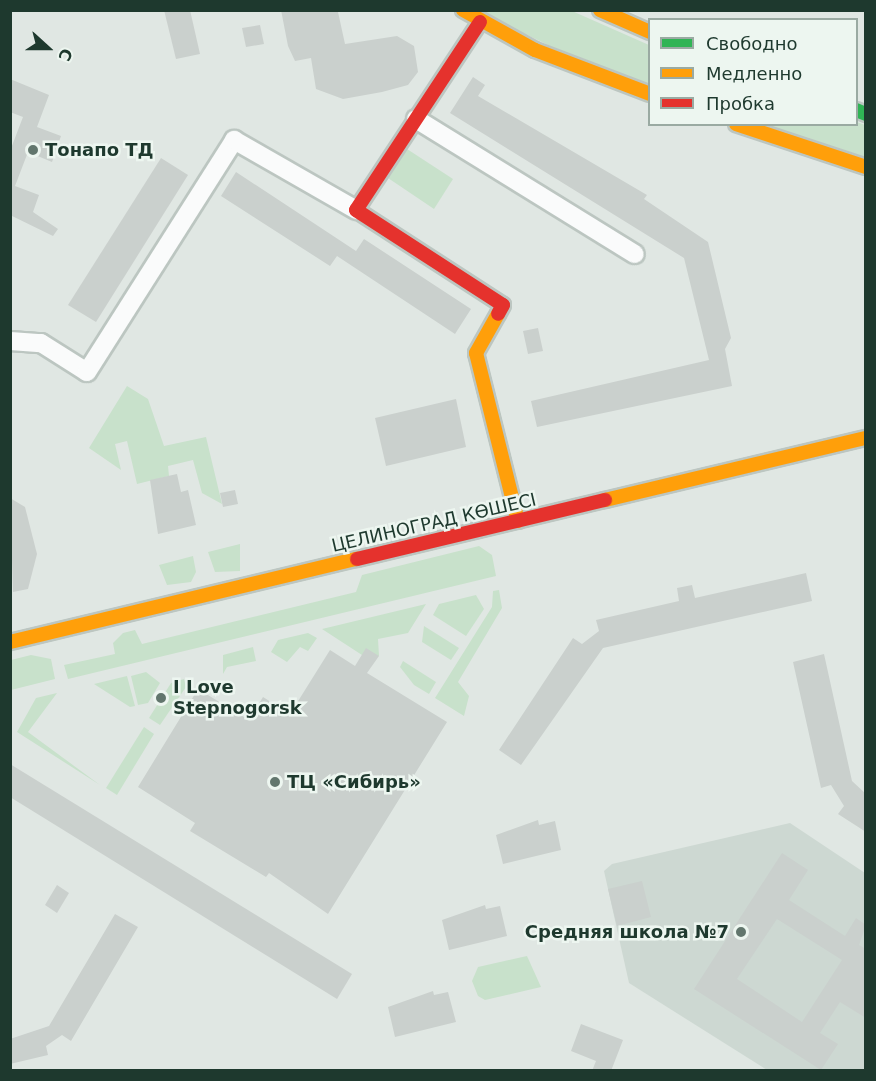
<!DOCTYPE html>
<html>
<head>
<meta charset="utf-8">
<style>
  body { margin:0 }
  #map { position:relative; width:876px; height:1081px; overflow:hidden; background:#e0e7e3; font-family:"DejaVu Sans",sans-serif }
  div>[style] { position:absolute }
  .built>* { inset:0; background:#cdd8d2 }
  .green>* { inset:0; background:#c8e1cb }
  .building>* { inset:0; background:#cad0cd }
  .roads { filter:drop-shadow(2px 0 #bcc6c1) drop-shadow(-2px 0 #bcc6c1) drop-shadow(0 2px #bcc6c1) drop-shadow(0 -2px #bcc6c1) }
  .street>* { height:18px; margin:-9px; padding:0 9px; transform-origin:9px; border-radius:9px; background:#fafbfb }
  .fast>* { height:14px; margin:-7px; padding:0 7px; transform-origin:7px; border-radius:7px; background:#30b455 }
  .slow>* { height:14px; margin:-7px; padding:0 7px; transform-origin:7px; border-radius:7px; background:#ff9f0a }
  .jam>* { height:14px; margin:-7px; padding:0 7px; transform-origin:7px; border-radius:7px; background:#e5322d }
  .dots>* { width:16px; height:16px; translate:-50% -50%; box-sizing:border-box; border:3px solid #edf6f0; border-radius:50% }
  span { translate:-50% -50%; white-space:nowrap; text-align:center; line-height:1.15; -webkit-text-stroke:5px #edf6f0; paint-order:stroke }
  .poi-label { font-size:18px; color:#1e392e; font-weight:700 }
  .left { translate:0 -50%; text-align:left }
  .right { translate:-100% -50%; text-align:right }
  .street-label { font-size:18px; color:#1e392e }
  .frame { position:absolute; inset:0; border:12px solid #1e392e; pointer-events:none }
  .legend { position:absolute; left:648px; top:18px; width:210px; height:108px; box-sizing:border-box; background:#edf6f0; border:2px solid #9aaaa2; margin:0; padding:8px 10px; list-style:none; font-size:18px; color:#1e392e }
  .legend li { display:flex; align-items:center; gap:12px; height:30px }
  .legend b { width:30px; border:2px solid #9aaaa2 }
  .north { position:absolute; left:18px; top:18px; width:60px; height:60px; -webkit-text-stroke:4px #edf6f0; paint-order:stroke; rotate:111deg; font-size:16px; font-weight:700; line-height:24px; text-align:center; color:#1e392e }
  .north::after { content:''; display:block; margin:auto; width:21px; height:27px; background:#1e392e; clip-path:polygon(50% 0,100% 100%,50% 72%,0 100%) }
</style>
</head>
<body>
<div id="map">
  <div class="built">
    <i style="clip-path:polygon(790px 823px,865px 873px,865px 1070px,767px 1070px,629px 983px,604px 871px,612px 864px)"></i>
  </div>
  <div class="green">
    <i style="clip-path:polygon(478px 11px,572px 11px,649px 45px,649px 86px,587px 64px)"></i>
    <i style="clip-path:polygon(857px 122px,865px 125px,865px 158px,760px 125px)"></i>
    <i style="clip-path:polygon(407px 149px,453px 179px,434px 209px,388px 178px)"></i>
    <i style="clip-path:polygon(127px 386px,148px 399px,164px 446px,206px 437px,222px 504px,202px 493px,193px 460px,168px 466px,169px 476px,137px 484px,127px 441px,115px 444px,121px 470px,89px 448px)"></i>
    <i style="clip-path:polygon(240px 544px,240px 571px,215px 572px,208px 552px)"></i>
    <i style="clip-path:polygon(479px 546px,492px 555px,496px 576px,68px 679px,64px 665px,115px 654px,113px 643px,123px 633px,135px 630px,142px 644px,356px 592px,362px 575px)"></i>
    <i style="clip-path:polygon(193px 556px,196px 572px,191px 582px,167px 585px,159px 565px)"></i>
    <i style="clip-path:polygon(499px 590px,502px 608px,458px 682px,469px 696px,464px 716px,435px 698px,492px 607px,493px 591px)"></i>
    <i style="clip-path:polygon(476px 595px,484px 609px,466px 636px,433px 615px,439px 604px)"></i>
    <i style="clip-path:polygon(426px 604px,408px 633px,378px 639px,379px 656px,362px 655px,322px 629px)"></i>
    <i style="clip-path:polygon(424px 626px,459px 648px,451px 660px,422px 642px)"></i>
    <i style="clip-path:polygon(308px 633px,317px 638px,308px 651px,300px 647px,287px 662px,271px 652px,278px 640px)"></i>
    <i style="clip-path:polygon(253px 647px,256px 661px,227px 667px,223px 674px,223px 655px)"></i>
    <i style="clip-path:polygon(31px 655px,51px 659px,55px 679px,11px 690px,11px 660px)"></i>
    <i style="clip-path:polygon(403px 661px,436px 682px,429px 694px,414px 685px,400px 667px)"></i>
    <i style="clip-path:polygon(146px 672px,160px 683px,148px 703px,138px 705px,131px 676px)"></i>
    <i style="clip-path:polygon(127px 676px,135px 706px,130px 707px,94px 684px)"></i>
    <i style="clip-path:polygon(184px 679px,186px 687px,160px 725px,149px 718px,171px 683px)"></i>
    <i style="clip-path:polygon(57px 693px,28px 732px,100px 785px,17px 732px,36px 698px)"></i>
    <i style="clip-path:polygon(144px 727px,154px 734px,117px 795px,106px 788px)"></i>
    <i style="clip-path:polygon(527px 956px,541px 987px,485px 1000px,478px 996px,472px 981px,478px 967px)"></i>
  </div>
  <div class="building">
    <i style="clip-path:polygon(164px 10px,190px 10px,200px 54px,176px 59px)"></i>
    <i style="clip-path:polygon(281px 10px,338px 12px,345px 44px,397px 36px,414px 46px,418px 72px,408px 85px,382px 92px,343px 99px,316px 89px,311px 58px,295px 61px,288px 46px)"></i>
    <i style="clip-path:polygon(260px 25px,264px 44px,246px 47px,242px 28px)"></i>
    <i style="clip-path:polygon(473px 77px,485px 85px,478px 96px,647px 195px,644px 199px,708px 242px,731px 338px,725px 349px,732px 386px,537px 427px,531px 401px,709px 360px,684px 258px,450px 113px)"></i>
    <i style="clip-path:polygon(10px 79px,49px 95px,37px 127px,61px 136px,52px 162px,28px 152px,15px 186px,39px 195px,33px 212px,58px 229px,53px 236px,10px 215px,10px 151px,23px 117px,10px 112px)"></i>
    <i style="clip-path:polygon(161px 158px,188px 175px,96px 322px,68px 305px)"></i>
    <i style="clip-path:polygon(236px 172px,356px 251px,364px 239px,471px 309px,455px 334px,337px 256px,330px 266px,221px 196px)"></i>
    <i style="clip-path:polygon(538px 328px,543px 351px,528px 354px,523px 331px)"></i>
    <i style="clip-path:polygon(456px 399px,466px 447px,386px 466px,375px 418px)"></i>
    <i style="clip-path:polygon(177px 474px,181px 492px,188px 490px,196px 525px,158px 534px,150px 480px)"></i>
    <i style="clip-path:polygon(235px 490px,238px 504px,223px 507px,220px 493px)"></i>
    <i style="clip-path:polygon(10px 498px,25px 507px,37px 554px,28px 589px,13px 592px)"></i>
    <i style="clip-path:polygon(806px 573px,812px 601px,603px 648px,521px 765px,499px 750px,573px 638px,582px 644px,599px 631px,596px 620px,679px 601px,677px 588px,692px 585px,695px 598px)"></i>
    <i style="clip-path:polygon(366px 648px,379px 656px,367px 673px,447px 722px,328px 914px,269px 873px,266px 877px,190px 831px,195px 823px,138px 787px,198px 689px,249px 720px,263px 697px,290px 714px,330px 650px,355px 666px)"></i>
    <i style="clip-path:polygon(824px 654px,852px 781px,866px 794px,866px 832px,838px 814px,844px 806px,831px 785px,821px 788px,793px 662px)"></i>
    <i style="clip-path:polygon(10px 764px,352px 974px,337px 999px,10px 797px)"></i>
    <i style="clip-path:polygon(538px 820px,539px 825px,555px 821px,561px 850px,503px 864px,496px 835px)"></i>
    <i style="clip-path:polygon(evenodd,782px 853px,808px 870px,789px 900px,845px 936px,856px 918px,866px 925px,859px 945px,866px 949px,866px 1018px,840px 1002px,820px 1033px,838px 1044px,821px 1070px,694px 989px,782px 853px,777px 919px,842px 960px,802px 1022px,737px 979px,777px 919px)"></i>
    <i style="clip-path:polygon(642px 881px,651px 917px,617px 926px,608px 889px)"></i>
    <i style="clip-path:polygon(57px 885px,69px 893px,57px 913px,45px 905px)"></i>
    <i style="clip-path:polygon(485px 905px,486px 909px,500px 906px,507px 936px,449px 950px,442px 920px)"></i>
    <i style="clip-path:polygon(115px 914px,138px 927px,71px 1041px,62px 1035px,46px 1046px,48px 1055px,10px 1064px,10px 1039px,49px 1026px)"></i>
    <i style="clip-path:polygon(433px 991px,434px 995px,448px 992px,456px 1022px,395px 1037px,388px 1007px)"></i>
    <i style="clip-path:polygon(581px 1024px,623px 1040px,611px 1071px,592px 1071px,596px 1061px,571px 1051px)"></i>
  </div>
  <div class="roads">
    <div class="street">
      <i style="left:416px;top:119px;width:257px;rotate:31.7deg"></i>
      <i style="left:10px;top:341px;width:31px;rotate:4deg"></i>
      <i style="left:41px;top:343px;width:54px;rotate:32.2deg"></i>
      <i style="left:87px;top:372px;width:275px;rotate:-57.6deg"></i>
      <i style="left:234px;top:140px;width:141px;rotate:29.8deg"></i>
    </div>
    <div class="fast">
      <i style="left:856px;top:110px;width:11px;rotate:22deg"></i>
    </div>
    <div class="slow">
      <i style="left:463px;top:10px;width:82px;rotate:29.1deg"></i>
      <i style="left:535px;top:50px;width:123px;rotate:20.9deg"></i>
      <i style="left:600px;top:10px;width:55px;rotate:23.7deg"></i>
      <i style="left:736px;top:124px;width:137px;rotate:18.3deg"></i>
      <i style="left:498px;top:314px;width:45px;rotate:119.4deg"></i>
      <i style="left:476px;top:353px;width:173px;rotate:76deg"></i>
      <i style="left:605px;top:500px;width:268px;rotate:-13.4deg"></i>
      <i style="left:10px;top:642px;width:357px;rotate:-13.5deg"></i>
    </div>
    <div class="jam">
      <i style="left:480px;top:22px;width:225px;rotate:123.4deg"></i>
      <i style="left:356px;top:210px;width:175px;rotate:32.9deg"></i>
      <i style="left:503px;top:305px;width:10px;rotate:119deg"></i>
      <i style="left:357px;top:559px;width:255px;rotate:-13.4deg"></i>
    </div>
  </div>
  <div class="dots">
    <i style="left:33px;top:150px;background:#62766d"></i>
    <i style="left:161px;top:698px;background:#62766d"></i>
    <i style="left:275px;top:782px;background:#62766d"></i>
    <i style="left:741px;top:932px;background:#62766d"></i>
  </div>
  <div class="poi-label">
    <span class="left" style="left:45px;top:150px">Тонапо ТД</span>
    <span class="left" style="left:173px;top:698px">I Love<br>Stepnogorsk</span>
    <span class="left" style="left:287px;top:782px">ТЦ «Сибирь»</span>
    <span class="right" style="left:729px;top:932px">Средняя школа №7</span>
  </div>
  <div class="street-label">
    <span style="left:434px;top:523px;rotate:-13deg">ЦЕЛИНОГРАД КӨШЕСІ</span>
  </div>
  <div class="frame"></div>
  <ul class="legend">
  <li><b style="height:8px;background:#30b455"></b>Свободно</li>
  <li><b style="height:8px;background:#ff9f0a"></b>Медленно</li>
  <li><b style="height:8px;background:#e5322d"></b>Пробка</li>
  </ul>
  <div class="north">С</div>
</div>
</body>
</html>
